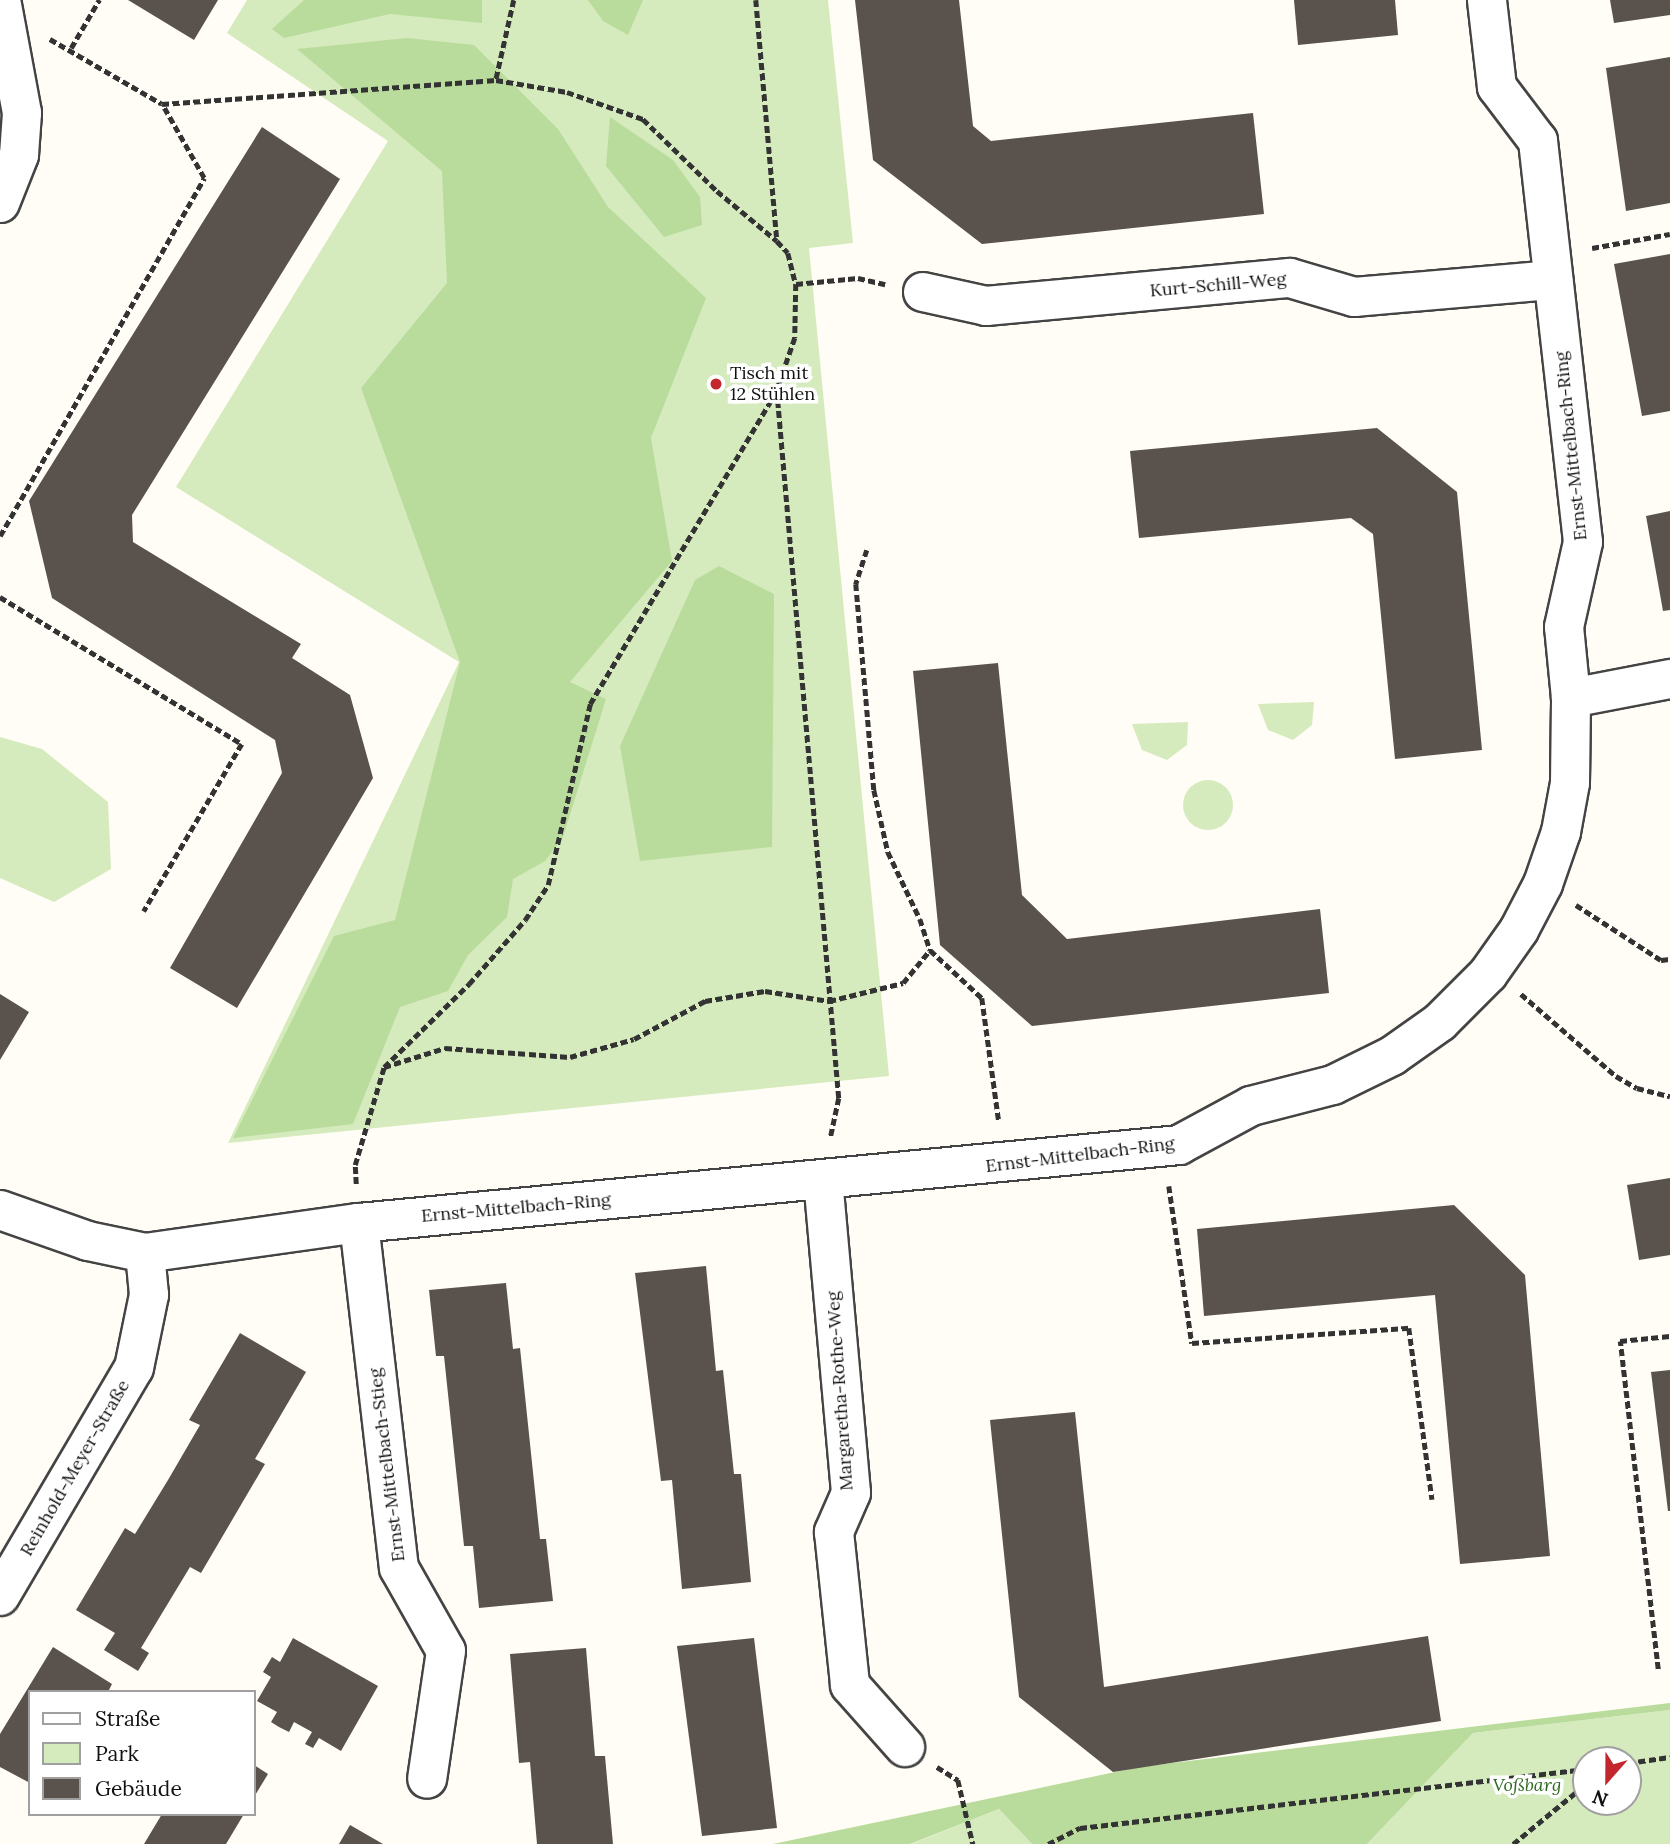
<!DOCTYPE html>
<html>
<head>
<meta charset="utf-8">
<style>
  body { margin:0 }
  #map { position:relative; width:1670px; height:1844px; overflow:hidden; background:#fffdf5; font-family:Lora,serif }
  div>[style] { position:absolute }
  .green>* { inset:0; background:#d5ebbd }
  .round { border-radius:50% }
  .forest>* { inset:0; background:#b9dc9c }
  .building>* { inset:0; background:#5a524d }
  .path>* { height:4.5px; margin-top:-2.25px; transform-origin:0; background:repeating-linear-gradient(90deg,#333 0 7px,transparent 0 10.5px) }
  .roads { filter:drop-shadow(2px 0 #444) drop-shadow(-2px 0 #444) drop-shadow(0 2px #444) drop-shadow(0 -2px #444) }
  .minor>* { height:38px; margin:-19px; padding:0 19px; transform-origin:19px; border-radius:19px; background:#fff }
  .dots>* { width:19px; height:19px; translate:-50% -50%; box-sizing:border-box; border:4px solid #fff; border-radius:50% }
  span { translate:-50% -50%; white-space:nowrap; text-align:center; line-height:1.15; -webkit-text-stroke:7px #fff; paint-order:stroke }
  .street-label { font-size:18px; color:#111 }
  .poi-label { font-size:18px; color:#111 }
  .left { translate:0 -50%; text-align:left }
  .park-label { font-size:18px; color:#2f6b1f; font-style:italic }
  .legend { position:absolute; left:28px; top:1690px; width:228px; height:126px; box-sizing:border-box; background:#fff; border:2px solid #a0a0a0; margin:0; padding:9px 12px; list-style:none; font-size:21px; color:#111 }
  .legend li { display:flex; align-items:center; gap:14px; height:35px }
  .legend b { width:35px; border:2px solid #a0a0a0 }
  .north { position:absolute; left:1572px; top:1746px; width:70px; height:70px; box-sizing:border-box; background:#fff; border:2px solid #a0a0a0; border-radius:50%; rotate:201deg; font-size:19px; font-weight:700; line-height:28px; text-align:center; color:#111 }
  .north::after { content:''; display:block; margin:auto; width:24px; height:32px; background:#c4262e; clip-path:polygon(50% 0,100% 100%,50% 72%,0 100%) }
</style>
</head>
<body>
<div id="map">
  <div class="green">
    <i style="clip-path:polygon(247px 0,828px 0,853px 243px,809px 248px,889px 1076px,228px 1143px,459px 662px,176px 487px,388px 141px,227px 33px)"></i>
    <i style="clip-path:polygon(1314px 702px,1312px 725px,1293px 740px,1268px 730px,1258px 704px)"></i>
    <i style="clip-path:polygon(1188px 722px,1187px 745px,1167px 760px,1142px 750px,1132px 724px)"></i>
    <i style="clip-path:polygon(0 737px,42px 749px,108px 802px,111px 869px,54px 902px,0 878px)"></i>
    <i class="round" style="left:1183px;top:780px;width:50px;height:50px"></i>
    <i style="clip-path:polygon(evenodd,1670px 1710px,1670px 1844px,1367px 1844px,1473px 1733px,1670px 1710px,1586px 1760px,1628px 1760px,1628px 1802px,1586px 1802px,1586px 1760px)"></i>
    <i style="clip-path:polygon(999px 1809px,1032px 1844px,911px 1844px)"></i>
  </div>
  <div class="forest">
    <i style="clip-path:polygon(304px 0,482px 0,482px 23px,390px 14px,284px 38px,272px 29px)"></i>
    <i style="clip-path:polygon(588px 0,643px 0,628px 35px,603px 21px)"></i>
    <i style="clip-path:polygon(407px 38px,474px 45px,558px 129px,608px 207px,706px 298px,651px 438px,672px 561px,570px 682px,606px 699px,563px 837px,545px 861px,513px 879px,507px 917px,468px 955px,448px 991px,400px 1007px,353px 1124px,233px 1138px,334px 936px,395px 920px,460px 662px,361px 388px,447px 283px,442px 171px,297px 49px)"></i>
    <i style="clip-path:polygon(610px 117px,673px 160px,700px 197px,702px 225px,664px 237px,606px 166px)"></i>
    <i style="clip-path:polygon(719px 566px,774px 594px,772px 847px,640px 861px,620px 746px,695px 580px)"></i>
    <i style="clip-path:polygon(1670px 1703px,1670px 1710px,1473px 1733px,1367px 1844px,1032px 1844px,999px 1809px,910px 1844px,773px 1844px,1139px 1767px)"></i>
  </div>
  <div class="building">
    <i style="clip-path:polygon(128px 0,218px 0,194px 40px)"></i>
    <i style="clip-path:polygon(855px 0,959px 0,973px 126px,991px 141px,1253px 113px,1264px 214px,982px 244px,873px 160px)"></i>
    <i style="clip-path:polygon(1294px 0,1395px 0,1398px 35px,1298px 45px)"></i>
    <i style="clip-path:polygon(1610px 0,1670px 0,1670px 15px,1614px 23px)"></i>
    <i style="clip-path:polygon(1670px 57px,1670px 203px,1626px 211px,1606px 68px)"></i>
    <i style="clip-path:polygon(262px 127px,340px 179px,132px 515px,133px 542px,301px 644px,292px 658px,350px 695px,373px 778px,237px 1008px,170px 968px,282px 773px,275px 740px,52px 598px,29px 501px)"></i>
    <i style="clip-path:polygon(1670px 254px,1670px 411px,1642px 416px,1614px 264px)"></i>
    <i style="clip-path:polygon(1377px 428px,1457px 492px,1482px 750px,1395px 759px,1373px 534px,1351px 518px,1139px 538px,1130px 451px)"></i>
    <i style="clip-path:polygon(1670px 511px,1670px 610px,1663px 611px,1646px 516px)"></i>
    <i style="clip-path:polygon(998px 663px,1022px 895px,1067px 939px,1320px 909px,1329px 993px,1032px 1026px,940px 945px,913px 671px)"></i>
    <i style="clip-path:polygon(0 994px,29px 1012px,0 1060px)"></i>
    <i style="clip-path:polygon(1670px 1178px,1670px 1255px,1639px 1260px,1627px 1185px)"></i>
    <i style="clip-path:polygon(1454px 1205px,1525px 1275px,1550px 1556px,1460px 1564px,1435px 1295px,1204px 1316px,1197px 1229px)"></i>
    <i style="clip-path:polygon(706px 1266px,716px 1371px,723px 1370px,734px 1474px,741px 1474px,751px 1582px,682px 1589px,672px 1480px,661px 1481px,635px 1273px)"></i>
    <i style="clip-path:polygon(506px 1283px,513px 1349px,520px 1348px,540px 1539px,546px 1539px,553px 1601px,479px 1608px,473px 1546px,464px 1546px,444px 1356px,436px 1356px,429px 1290px)"></i>
    <i style="clip-path:polygon(240px 1333px,306px 1372px,255px 1459px,265px 1464px,201px 1573px,190px 1567px,141px 1648px,149px 1653px,138px 1671px,104px 1650px,115px 1633px,76px 1610px,125px 1528px,135px 1534px,168px 1480px,200px 1425px,189px 1420px)"></i>
    <i style="clip-path:polygon(1670px 1370px,1670px 1511px,1668px 1511px,1651px 1372px)"></i>
    <i style="clip-path:polygon(1075px 1412px,1104px 1687px,1428px 1636px,1441px 1721px,1113px 1772px,1019px 1697px,990px 1420px)"></i>
    <i style="clip-path:polygon(293px 1638px,378px 1686px,341px 1751px,319px 1738px,313px 1748px,305px 1744px,312px 1732px,294px 1722px,289px 1732px,279px 1727px,271px 1722px,277px 1712px,257px 1701px,271px 1677px,263px 1672px,272px 1657px,280px 1662px)"></i>
    <i style="clip-path:polygon(754px 1638px,777px 1828px,702px 1836px,677px 1646px)"></i>
    <i style="clip-path:polygon(53px 1647px,112px 1684px,108px 1692px,30px 1692px,30px 1783px,0 1767px,0 1734px)"></i>
    <i style="clip-path:polygon(586px 1648px,595px 1756px,605px 1756px,613px 1844px,537px 1844px,530px 1762px,519px 1763px,510px 1654px)"></i>
    <i style="clip-path:polygon(254px 1765px,268px 1774px,254px 1797px)"></i>
    <i style="clip-path:polygon(162px 1814px,244px 1814px,226px 1844px,144px 1844px)"></i>
    <i style="clip-path:polygon(350px 1825px,383px 1844px,339px 1844px)"></i>
  </div>
  <div class="path">
    <i style="left:514px;top:0;width:82px;rotate:102.7deg"></i>
    <i style="left:496px;top:80px;width:72px;rotate:9.6deg"></i>
    <i style="left:567px;top:92px;width:81px;rotate:19.6deg"></i>
    <i style="left:643px;top:119px;width:103px;rotate:44.2deg"></i>
    <i style="left:717px;top:191px;width:78px;rotate:39.8deg"></i>
    <i style="left:756px;top:0;width:242px;rotate:85deg"></i>
    <i style="left:777px;top:241px;width:16px;rotate:47deg"></i>
    <i style="left:788px;top:253px;width:32px;rotate:76deg"></i>
    <i style="left:796px;top:284px;width:54px;rotate:91.1deg"></i>
    <i style="left:795px;top:338px;width:55px;rotate:109.1deg"></i>
    <i style="left:777px;top:390px;width:711px;rotate:85deg"></i>
    <i style="left:839px;top:1098px;width:40px;rotate:102deg"></i>
    <i style="left:50px;top:39px;width:129px;rotate:30.1deg"></i>
    <i style="left:162px;top:104px;width:335px;rotate:-4.1deg"></i>
    <i style="left:71px;top:48px;width:56px;rotate:-59.7deg"></i>
    <i style="left:1592px;top:248px;width:79px;rotate:-10.2deg"></i>
    <i style="left:796px;top:284px;width:62px;rotate:-5.5deg"></i>
    <i style="left:858px;top:278px;width:28px;rotate:13deg"></i>
    <i style="left:0;top:536px;width:412px;rotate:-60.3deg"></i>
    <i style="left:204px;top:178px;width:85px;rotate:-119.6deg"></i>
    <i style="left:867px;top:550px;width:36px;rotate:108deg"></i>
    <i style="left:856px;top:584px;width:207px;rotate:85deg"></i>
    <i style="left:874px;top:790px;width:64px;rotate:77.3deg"></i>
    <i style="left:888px;top:852px;width:74px;rotate:64.5deg"></i>
    <i style="left:920px;top:919px;width:33px;rotate:72deg"></i>
    <i style="left:930px;top:950px;width:71px;rotate:42.7deg"></i>
    <i style="left:982px;top:998px;width:125px;rotate:82.2deg"></i>
    <i style="left:0;top:597px;width:283px;rotate:31.3deg"></i>
    <i style="left:242px;top:744px;width:194px;rotate:120.4deg"></i>
    <i style="left:1576px;top:905px;width:101px;rotate:32.9deg"></i>
    <i style="left:1661px;top:960px;width:9px;rotate:-6deg"></i>
    <i style="left:1521px;top:994px;width:125px;rotate:40.8deg"></i>
    <i style="left:1616px;top:1076px;width:24px;rotate:30deg"></i>
    <i style="left:1637px;top:1088px;width:34px;rotate:14deg"></i>
    <i style="left:384px;top:1067px;width:64px;rotate:-17.3deg"></i>
    <i style="left:445px;top:1048px;width:125px;rotate:4.1deg"></i>
    <i style="left:570px;top:1057px;width:66px;rotate:-15.7deg"></i>
    <i style="left:634px;top:1039px;width:81px;rotate:-28.2deg"></i>
    <i style="left:705px;top:1001px;width:61px;rotate:-9.5deg"></i>
    <i style="left:765px;top:991px;width:65px;rotate:8.9deg"></i>
    <i style="left:829px;top:1001px;width:76px;rotate:-13.7deg"></i>
    <i style="left:903px;top:983px;width:43px;rotate:-50.7deg"></i>
    <i style="left:356px;top:1184px;width:19px;rotate:-93deg"></i>
    <i style="left:355px;top:1165px;width:102px;rotate:-73.5deg"></i>
    <i style="left:384px;top:1067px;width:119px;rotate:-44.3deg"></i>
    <i style="left:469px;top:984px;width:85px;rotate:-48.8deg"></i>
    <i style="left:525px;top:920px;width:42px;rotate:-56.7deg"></i>
    <i style="left:548px;top:885px;width:186px;rotate:-76.9deg"></i>
    <i style="left:590px;top:704px;width:365px;rotate:-59.2deg"></i>
    <i style="left:1169px;top:1186px;width:159px;rotate:81.7deg"></i>
    <i style="left:1192px;top:1343px;width:218px;rotate:-4deg"></i>
    <i style="left:1409px;top:1328px;width:173px;rotate:82.3deg"></i>
    <i style="left:1658px;top:1669px;width:330px;rotate:-96.6deg"></i>
    <i style="left:1620px;top:1341px;width:50px;rotate:-5.7deg"></i>
    <i style="left:1628px;top:1763px;width:42px;rotate:-8.1deg"></i>
    <i style="left:937px;top:1767px;width:25px;rotate:32deg"></i>
    <i style="left:958px;top:1780px;width:66px;rotate:76.8deg"></i>
    <i style="left:1048px;top:1844px;width:36px;rotate:-27deg"></i>
    <i style="left:1080px;top:1828px;width:509px;rotate:-6.65deg"></i>
    <i style="left:1513px;top:1844px;width:94px;rotate:-39.4deg"></i>
  </div>
  <div class="roads">
    <div class="minor">
      <i style="left:0;top:203px;width:52px;rotate:-68.4deg"></i>
      <i style="left:19px;top:155px;width:42px;rotate:-85.9deg"></i>
      <i style="left:22px;top:113px;width:115px;rotate:-100.5deg"></i>
      <i style="left:923px;top:292px;width:65px;rotate:12.5deg"></i>
      <i style="left:986px;top:306px;width:305px;rotate:-5.3deg"></i>
      <i style="left:1290px;top:278px;width:67px;rotate:16.5deg"></i>
      <i style="left:1354px;top:297px;width:200px;rotate:-4.9deg"></i>
      <i style="left:1571px;top:698px;width:101px;rotate:-10.9deg"></i>
      <i style="left:823px;top:1179px;width:315px;rotate:84.9deg"></i>
      <i style="left:851px;top:1493px;width:43px;rotate:113.6deg"></i>
      <i style="left:834px;top:1532px;width:154px;rotate:84deg"></i>
      <i style="left:850px;top:1685px;width:83px;rotate:48.4deg"></i>
      <i style="left:0;top:1210px;width:93px;rotate:19.4deg"></i>
      <i style="left:88px;top:1241px;width:58px;rotate:11.9deg"></i>
      <i style="left:145px;top:1253px;width:216px;rotate:-8deg"></i>
      <i style="left:359px;top:1223px;width:824px;rotate:-5.43deg"></i>
      <i style="left:1179px;top:1145px;width:82px;rotate:-28.4deg"></i>
      <i style="left:1251px;top:1106px;width:85px;rotate:-14.4deg"></i>
      <i style="left:1333px;top:1085px;width:66px;rotate:-26.2deg"></i>
      <i style="left:1392px;top:1056px;width:59px;rotate:-35.3deg"></i>
      <i style="left:1440px;top:1022px;width:68px;rotate:-45deg"></i>
      <i style="left:1488px;top:974px;width:54px;rotate:-54.8deg"></i>
      <i style="left:1519px;top:930px;width:52px;rotate:-62.4deg"></i>
      <i style="left:1543px;top:884px;width:55px;rotate:-70.9deg"></i>
      <i style="left:1561px;top:832px;width:50px;rotate:-79.6deg"></i>
      <i style="left:1570px;top:783px;width:85px;rotate:-89.3deg"></i>
      <i style="left:1571px;top:698px;width:71px;rotate:-95.6deg"></i>
      <i style="left:1564px;top:627px;width:87px;rotate:-77.4deg"></i>
      <i style="left:1583px;top:542px;width:404px;rotate:-96.4deg"></i>
      <i style="left:1538px;top:141px;width:68px;rotate:-127.2deg"></i>
      <i style="left:1497px;top:87px;width:88px;rotate:-96.6deg"></i>
      <i style="left:359px;top:1223px;width:347px;rotate:83.4deg"></i>
      <i style="left:399px;top:1568px;width:95px;rotate:60.5deg"></i>
      <i style="left:446px;top:1651px;width:129px;rotate:98.4deg"></i>
      <i style="left:0;top:1596px;width:264px;rotate:-59.6deg"></i>
      <i style="left:134px;top:1368px;width:75px;rotate:-78.4deg"></i>
      <i style="left:149px;top:1295px;width:42px;rotate:-95.4deg"></i>
    </div>
  </div>
  <div class="dots">
    <i style="left:716px;top:384px;background:#c4262e"></i>
  </div>
  <div class="street-label">
    <span style="left:1218px;top:285px;rotate:-5deg">Kurt-Schill-Weg</span>
    <span style="left:1571px;top:446px;rotate:-96deg">Ernst-Mittelbach-Ring</span>
    <span style="left:1080px;top:1155px;rotate:-7deg">Ernst-Mittelbach-Ring</span>
    <span style="left:516px;top:1208px;rotate:-5deg">Ernst-Mittelbach-Ring</span>
    <span style="left:840px;top:1391px;rotate:-94deg">Margaretha-Rothe-Weg</span>
    <span style="left:387px;top:1465px;rotate:-97deg">Ernst-Mittelbach-Stieg</span>
    <span style="left:75px;top:1468px;rotate:-60deg">Reinhold-Meyer-Straße</span>
  </div>
  <div class="poi-label">
    <span class="left" style="left:730px;top:384px">Tisch mit<br>12 Stühlen</span>
  </div>
  <div class="park-label">
    <span style="left:1527px;top:1785px">Voßbarg</span>
  </div>
  <ul class="legend">
  <li><b style="height:9px;background:#fff"></b>Straße</li>
  <li><b style="height:19px;background:#d5ebbd"></b>Park</li>
  <li><b style="height:19px;background:#5a524d"></b>Gebäude</li>
  </ul>
  <div class="north">N</div>
</div>
</body>
</html>
